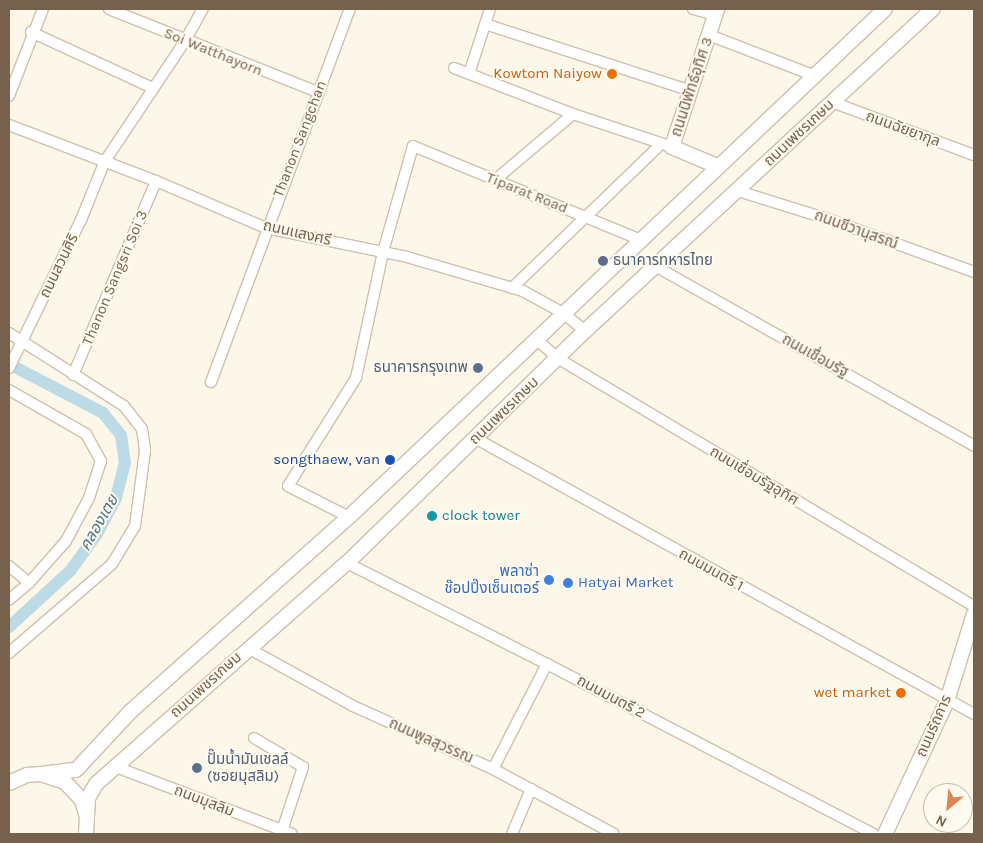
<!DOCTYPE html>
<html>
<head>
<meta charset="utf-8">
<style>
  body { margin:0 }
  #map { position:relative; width:983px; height:843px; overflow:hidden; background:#fcf7e9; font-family:Karla,"Noto Sans Thai",sans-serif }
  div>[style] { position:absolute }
  .canal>* { height:12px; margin:-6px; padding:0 6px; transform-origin:6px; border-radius:6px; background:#bddbe6 }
  .roads { filter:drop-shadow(1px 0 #cec0af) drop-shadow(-1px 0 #cec0af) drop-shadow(0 1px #cec0af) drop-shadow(0 -1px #cec0af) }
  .street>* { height:10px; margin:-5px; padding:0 5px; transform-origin:5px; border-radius:5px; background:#fff }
  .secondary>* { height:14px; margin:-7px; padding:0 7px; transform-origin:7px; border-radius:7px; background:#fff }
  .dots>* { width:14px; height:14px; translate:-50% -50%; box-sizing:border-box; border:2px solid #fffaef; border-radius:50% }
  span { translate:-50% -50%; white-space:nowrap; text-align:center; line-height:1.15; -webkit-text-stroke:4px #fffaef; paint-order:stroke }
  .street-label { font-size:15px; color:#76614d }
  .food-label { font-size:15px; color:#c56008 }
  .right { translate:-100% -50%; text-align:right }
  .service-label { font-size:15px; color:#4e5e75 }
  .left { translate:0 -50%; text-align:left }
  .transit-label { font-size:15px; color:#164399 }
  .culture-label { font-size:15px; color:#0d838f }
  .shop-label { font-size:15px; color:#366cbe }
  .water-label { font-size:16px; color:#477589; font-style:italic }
  .frame { position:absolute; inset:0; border:10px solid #76614d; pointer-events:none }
  .north { position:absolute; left:923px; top:783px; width:50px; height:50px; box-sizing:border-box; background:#fffaef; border:1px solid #c8bdae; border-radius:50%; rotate:208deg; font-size:14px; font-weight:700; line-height:20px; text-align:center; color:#76614d }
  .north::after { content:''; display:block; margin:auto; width:18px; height:22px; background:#e28452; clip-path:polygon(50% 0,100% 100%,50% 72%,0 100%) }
</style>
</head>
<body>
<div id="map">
  <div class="canal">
    <i style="left:9px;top:364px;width:106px;rotate:27.5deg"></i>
    <i style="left:103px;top:413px;width:28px;rotate:51deg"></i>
    <i style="left:121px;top:435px;width:27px;rotate:82deg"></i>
    <i style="left:125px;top:462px;width:37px;rotate:104deg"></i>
    <i style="left:116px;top:498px;width:41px;rotate:117.8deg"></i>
    <i style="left:97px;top:534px;width:46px;rotate:126.1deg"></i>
    <i style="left:70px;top:571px;width:83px;rotate:137.4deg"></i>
  </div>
  <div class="roads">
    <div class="street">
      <i style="left:109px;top:9px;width:225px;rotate:21.7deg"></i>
      <i style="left:693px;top:9px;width:24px;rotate:15deg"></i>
      <i style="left:485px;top:24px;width:217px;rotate:18deg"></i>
      <i style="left:31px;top:32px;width:134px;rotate:24.7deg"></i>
      <i style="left:709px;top:35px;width:114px;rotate:21.1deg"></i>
      <i style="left:454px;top:68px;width:128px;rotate:21.1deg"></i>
      <i style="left:573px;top:114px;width:104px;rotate:18.4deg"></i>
      <i style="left:469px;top:74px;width:68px;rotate:-72.1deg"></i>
      <i style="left:9px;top:96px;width:93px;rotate:-68.7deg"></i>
      <i style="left:832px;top:102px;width:152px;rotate:20.5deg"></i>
      <i style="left:9px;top:125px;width:157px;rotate:20.9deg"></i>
      <i style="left:156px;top:181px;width:120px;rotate:23.1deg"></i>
      <i style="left:266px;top:228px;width:144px;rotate:11.6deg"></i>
      <i style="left:407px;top:257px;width:121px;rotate:16.3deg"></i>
      <i style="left:523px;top:291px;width:46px;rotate:28.8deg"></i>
      <i style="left:563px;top:313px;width:28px;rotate:39deg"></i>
      <i style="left:495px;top:180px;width:102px;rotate:-40.2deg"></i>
      <i style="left:738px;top:191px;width:91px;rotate:17.2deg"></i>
      <i style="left:825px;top:218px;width:158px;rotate:19.9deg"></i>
      <i style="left:655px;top:266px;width:366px;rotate:29.4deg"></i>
      <i style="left:512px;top:288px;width:207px;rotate:-44deg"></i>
      <i style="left:9px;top:333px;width:136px;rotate:32.4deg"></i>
      <i style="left:124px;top:406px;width:29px;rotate:52deg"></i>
      <i style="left:142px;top:429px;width:22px;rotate:82deg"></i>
      <i style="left:145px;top:451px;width:76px;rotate:97.6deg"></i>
      <i style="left:135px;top:526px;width:44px;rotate:121.2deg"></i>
      <i style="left:112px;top:564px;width:136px;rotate:139.2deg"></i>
      <i style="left:537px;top:340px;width:29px;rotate:41deg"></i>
      <i style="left:559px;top:359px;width:483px;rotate:30.8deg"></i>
      <i style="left:9px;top:368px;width:165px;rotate:-64.1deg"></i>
      <i style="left:81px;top:220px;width:64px;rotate:-67.9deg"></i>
      <i style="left:105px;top:161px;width:144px;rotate:-56.3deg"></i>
      <i style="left:185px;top:41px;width:37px;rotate:-61deg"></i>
      <i style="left:73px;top:375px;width:211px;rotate:-66.8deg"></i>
      <i style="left:211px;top:382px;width:398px;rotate:-69.6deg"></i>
      <i style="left:9px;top:390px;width:89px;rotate:29.7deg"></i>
      <i style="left:86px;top:434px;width:31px;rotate:61deg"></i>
      <i style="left:101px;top:461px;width:39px;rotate:108deg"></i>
      <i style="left:89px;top:498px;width:49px;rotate:118.1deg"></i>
      <i style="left:66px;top:541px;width:56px;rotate:131.4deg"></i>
      <i style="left:29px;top:583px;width:26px;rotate:140deg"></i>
      <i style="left:475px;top:438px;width:570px;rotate:28.95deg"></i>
      <i style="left:349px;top:517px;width:68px;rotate:-153.1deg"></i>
      <i style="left:288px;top:486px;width:128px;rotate:-57.8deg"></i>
      <i style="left:356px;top:378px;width:129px;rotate:-77.9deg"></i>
      <i style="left:383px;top:252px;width:110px;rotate:-74.2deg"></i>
      <i style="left:413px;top:146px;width:247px;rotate:22.4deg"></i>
      <i style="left:347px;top:563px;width:224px;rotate:26.8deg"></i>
      <i style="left:547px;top:664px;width:368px;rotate:27.5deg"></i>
      <i style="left:9px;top:566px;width:26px;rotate:40deg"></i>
      <i style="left:248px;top:648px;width:120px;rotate:28.9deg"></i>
      <i style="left:353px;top:706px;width:154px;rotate:24.2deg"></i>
      <i style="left:493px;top:769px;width:137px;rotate:28.2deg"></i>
      <i style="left:254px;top:738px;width:57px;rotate:30.6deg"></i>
      <i style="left:303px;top:767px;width:67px;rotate:108.2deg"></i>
      <i style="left:116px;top:767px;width:188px;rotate:20.8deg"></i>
      <i style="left:493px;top:769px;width:118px;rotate:-62.8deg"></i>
      <i style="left:512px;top:834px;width:49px;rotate:-67.1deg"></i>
    </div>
    <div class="secondary">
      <i style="left:717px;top:166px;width:49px;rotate:-157.1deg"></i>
      <i style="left:672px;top:147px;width:145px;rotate:-71.9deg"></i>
      <i style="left:41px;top:774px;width:35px;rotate:-7deg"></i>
      <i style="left:76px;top:770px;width:81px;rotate:-47deg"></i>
      <i style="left:131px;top:711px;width:292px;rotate:-41.7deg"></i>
      <i style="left:349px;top:517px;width:738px;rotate:-43.46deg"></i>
      <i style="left:9px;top:783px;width:20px;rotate:-24deg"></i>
      <i style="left:27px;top:775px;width:14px;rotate:-4deg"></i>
      <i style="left:41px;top:774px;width:25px;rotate:18deg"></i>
      <i style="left:65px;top:782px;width:25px;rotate:47deg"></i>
      <i style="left:82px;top:800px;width:18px;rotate:74deg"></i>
      <i style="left:87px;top:817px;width:17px;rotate:93deg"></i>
      <i style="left:87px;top:817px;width:19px;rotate:-87deg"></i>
      <i style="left:88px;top:798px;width:16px;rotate:-60deg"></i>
      <i style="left:96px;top:784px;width:334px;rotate:-41.4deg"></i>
      <i style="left:347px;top:563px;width:332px;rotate:-44.3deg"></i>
      <i style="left:585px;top:331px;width:474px;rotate:-42.8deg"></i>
      <i style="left:885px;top:834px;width:147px;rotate:-65deg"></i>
      <i style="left:947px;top:701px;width:91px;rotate:-72.8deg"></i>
    </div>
  </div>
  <div class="dots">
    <i style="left:612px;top:74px;background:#e8710a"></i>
    <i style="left:603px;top:261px;background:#5c6f8a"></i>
    <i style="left:478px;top:368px;background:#5c6f8a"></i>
    <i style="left:390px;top:460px;background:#1a4fb4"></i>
    <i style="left:432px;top:516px;background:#0f9aa8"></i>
    <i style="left:549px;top:580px;background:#3f7fe0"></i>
    <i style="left:568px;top:583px;background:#3f7fe0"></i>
    <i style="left:901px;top:693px;background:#e8710a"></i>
    <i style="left:197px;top:768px;background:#5c6f8a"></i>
  </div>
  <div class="street-label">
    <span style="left:213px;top:52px;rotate:22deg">Soi Watthayorn</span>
    <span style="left:692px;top:87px;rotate:-72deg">ถนนนิพัทธ์อุทิศ 3</span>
    <span style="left:903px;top:129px;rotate:20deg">ถนนฉัยยากุล</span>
    <span style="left:799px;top:133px;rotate:-43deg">ถนนเพชรเกษม</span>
    <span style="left:300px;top:139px;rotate:-69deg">Thanon Sangchan</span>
    <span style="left:527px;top:193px;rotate:22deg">Tiparat Road</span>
    <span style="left:856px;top:230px;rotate:20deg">ถนนชีวานุสรณ์</span>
    <span style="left:297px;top:233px;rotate:13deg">ถนนเเสงศรี</span>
    <span style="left:59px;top:266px;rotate:-64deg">ถนนสวนศิริ</span>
    <span style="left:115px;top:278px;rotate:-67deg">Thanon Sangsri Soi 3</span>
    <span style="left:815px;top:356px;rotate:29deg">ถนนเชื่อมรัฐ</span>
    <span style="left:504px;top:411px;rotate:-44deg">ถนนเพชรเกษม</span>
    <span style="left:754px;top:476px;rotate:31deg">ถนนเชื่อมรัฐอุทิศ</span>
    <span style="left:711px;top:570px;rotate:29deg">ถนนมนตรี 1</span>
    <span style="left:206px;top:685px;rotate:-42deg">ถนนเพชรเกษม</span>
    <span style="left:611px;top:697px;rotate:28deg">ถนนมนตรี 2</span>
    <span style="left:934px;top:726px;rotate:-66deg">ถนนรัถการ</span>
    <span style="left:431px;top:741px;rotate:24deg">ถนนพูลสุวรรณ</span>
    <span style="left:204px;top:801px;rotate:21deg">ถนนมุสลิม</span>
  </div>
  <div class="food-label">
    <span class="right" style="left:602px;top:74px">Kowtom Naiyow</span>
    <span class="right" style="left:891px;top:693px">wet market</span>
  </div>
  <div class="service-label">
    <span class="left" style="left:613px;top:261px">ธนาคารทหารไทย</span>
    <span class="right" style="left:468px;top:368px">ธนาคารกรุงเทพ</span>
    <span class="left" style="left:207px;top:768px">ปั๊มน้ำมันเชลล์<br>(ซอยมุสลิม)</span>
  </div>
  <div class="transit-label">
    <span class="right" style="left:380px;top:460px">songthaew, van</span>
  </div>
  <div class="culture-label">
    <span class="left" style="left:442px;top:516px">clock tower</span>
  </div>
  <div class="shop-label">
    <span class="right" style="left:539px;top:580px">พลาซ่า<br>ช๊อปปิ๊งเซ็นเตอร์</span>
    <span class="left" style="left:578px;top:583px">Hatyai Market</span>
  </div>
  <div class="water-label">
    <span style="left:99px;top:523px;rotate:-60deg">คลองเตย</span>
  </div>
  <div class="frame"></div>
  <div class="north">N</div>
</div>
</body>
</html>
